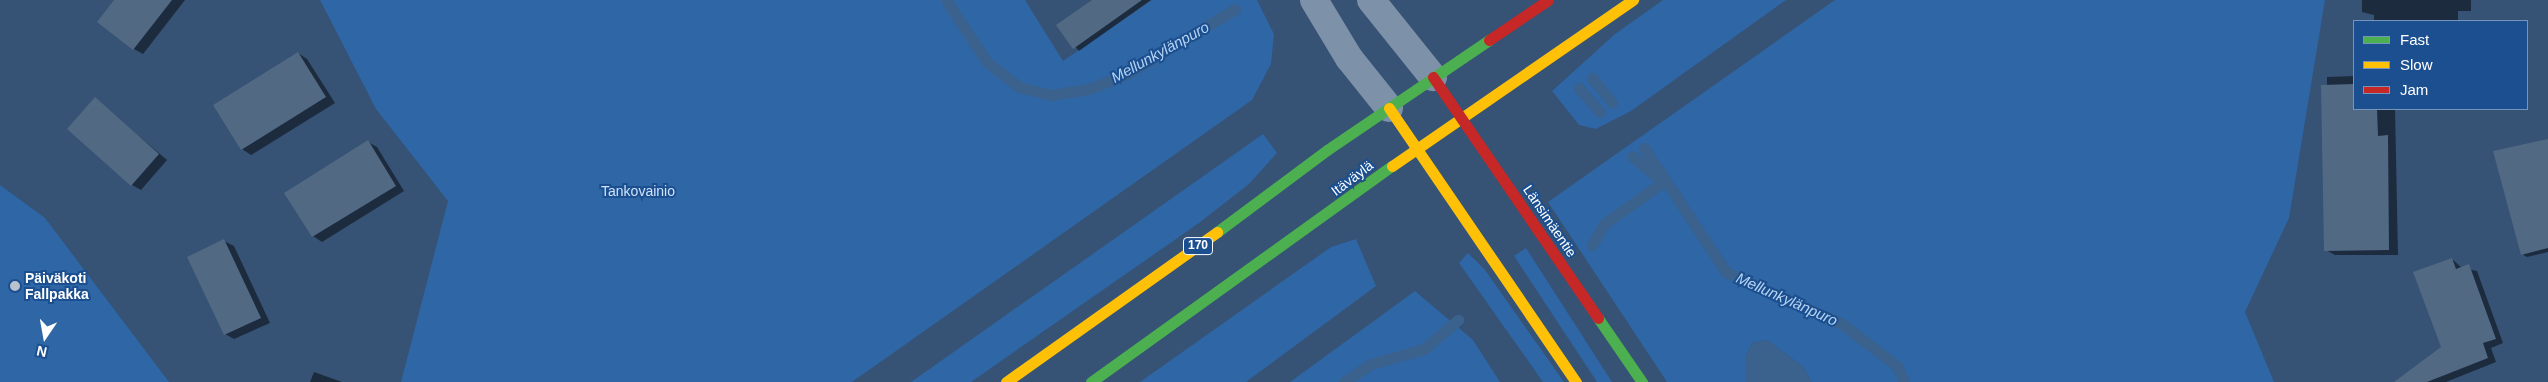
<!DOCTYPE html>
<html>
<head>
<meta charset="utf-8">
<style>
  body { margin:0 }
  #map { position:relative; width:2548px; height:382px; overflow:hidden; background:#365274; font-family:Helvetica,sans-serif }
  div>[style] { position:absolute }
  .green>* { inset:0; background:#2f66a5 }
  .water>* { inset:0; background:#3b618d }
  .shadow>* { inset:0; background:#0007 }
  .stream>* { height:11px; margin:-5.5px; padding:0 5.5px; transform-origin:5.5px; border-radius:5.5px; background:#3b618d }
  .building>* { inset:0; background:#526984 }
  .street>* { height:28px; margin:-14px; padding:0 14px; transform-origin:14px; border-radius:14px; background:#7d92a8 }
  .fast>* { height:11px; margin:-5.5px; padding:0 5.5px; transform-origin:5.5px; border-radius:5.5px; background:#4caf50 }
  .slow>* { height:11px; margin:-5.5px; padding:0 5.5px; transform-origin:5.5px; border-radius:5.5px; background:#ffc107 }
  .jam>* { height:11px; margin:-5.5px; padding:0 5.5px; transform-origin:5.5px; border-radius:5.5px; background:#c62828 }
  .dots>* { width:14px; height:14px; translate:-50% -50%; box-sizing:border-box; border:2px solid #1b4f8f; border-radius:50% }
  span { translate:-50% -50%; white-space:nowrap; text-align:center; line-height:1.15; -webkit-text-stroke:4px #1b4f8f; paint-order:stroke }
  .shield-label span { padding:1px 4px; background:#1b4f8f; border:1px solid; border-radius:4px; -webkit-text-stroke-width:0 }
  .shield-label { font-size:12px; color:#fff; font-weight:700 }
  .street-label { font-size:14px; color:#fff }
  .park-label { font-size:14px; color:#cfe3fa }
  .poi-label { font-size:14px; color:#fff; font-weight:700 }
  .left { translate:0 -50%; text-align:left }
  .water-label { font-size:15px; color:#b5d3f5; font-style:italic }
  .legend { position:absolute; left:2353px; top:20px; width:175px; height:90px; box-sizing:border-box; background:#1b4f8f; border:1px solid #7695bc; margin:0; padding:6px 9px; list-style:none; font-size:15px; color:#fff }
  .legend li { display:flex; align-items:center; gap:10px; height:25px }
  .legend b { width:25px; border:1px solid #7695bc }
  .north { position:absolute; left:20px; top:312px; width:50px; height:50px; -webkit-text-stroke:4px #1b4f8f; paint-order:stroke; rotate:192deg; font-size:14px; font-weight:700; line-height:20px; text-align:center; color:#fff }
  .north::after { content:''; display:block; margin:auto; width:18px; height:22px; background:#fff; clip-path:polygon(50% 0,100% 100%,50% 72%,0 100%) }
</style>
</head>
<body>
<div id="map">
  <div class="green">
    <i style="clip-path:polygon(320px 0,1025px 0,1063px 61px,1152px 0,1257px 0,1274px 34px,1271px 64px,1252px 100px,852px 382px,401px 382px,448px 201px,376px 109px)"></i>
    <i style="clip-path:polygon(1663px 0,1786px 0,1631px 111px,1596px 129px,1579px 125px,1552px 91px,1615px 34px)"></i>
    <i style="clip-path:polygon(1835px 0,2325px 0,2289px 218px,2245px 312px,2274px 382px,1812px 382px,1802px 366px,1767px 340px,1752px 343px,1745px 358px,1745px 382px,1667px 382px,1548px 202px)"></i>
    <i style="clip-path:polygon(1263px 134px,1277px 153px,1249px 184px,1199px 223px,971px 382px,911px 382px)"></i>
    <i style="clip-path:polygon(0 185px,45px 218px,169px 382px,0 382px)"></i>
    <i style="clip-path:polygon(1356px 239px,1376px 286px,1246px 382px,1140px 382px,1331px 247px)"></i>
    <i style="clip-path:polygon(1526px 248px,1612px 382px,1597px 382px,1514px 256px)"></i>
    <i style="clip-path:polygon(1468px 253px,1485px 270px,1564px 382px,1543px 382px,1459px 263px)"></i>
    <i style="clip-path:polygon(1415px 291px,1473px 340px,1500px 382px,1290px 382px)"></i>
  </div>
  <div class="water">
    <i style="clip-path:polygon(1767px 340px,1802px 366px,1812px 382px,1745px 382px,1745px 358px,1752px 343px)"></i>
  </div>
  <div class="shadow">
    <i style="clip-path:polygon(115px 0,185px 0,143px 54px,134px 49px)"></i>
    <i style="clip-path:polygon(1094px 0,1151px 0,1079px 51px,1058px 26px)"></i>
    <i style="clip-path:polygon(2362px 0,2471px 0,2471px 11px,2458px 11px,2458px 21px,2374px 21px,2374px 15px,2362px 12px)"></i>
    <i style="clip-path:polygon(298px 53px,307px 59px,335px 103px,251px 155px,242px 149px)"></i>
    <i style="clip-path:polygon(2354px 76px,2354px 109px,2395px 109px,2398px 255px,2335px 255px,2326px 250px,2327px 77px)"></i>
    <i style="clip-path:polygon(95px 99px,167px 160px,141px 190px,132px 185px)"></i>
    <i style="clip-path:polygon(368px 142px,377px 147px,404px 191px,322px 242px,313px 236px)"></i>
    <i style="clip-path:polygon(2548px 142px,2548px 252px,2527px 257px,2522px 254px)"></i>
    <i style="clip-path:polygon(224px 241px,234px 246px,270px 323px,234px 339px,225px 334px)"></i>
    <i style="clip-path:polygon(2452px 259px,2462px 268px,2477px 271px,2503px 343px,2491px 348px,2496px 362px,2446px 382px,2396px 382px,2442px 347px)"></i>
    <i style="clip-path:polygon(314px 372px,342px 382px,310px 382px)"></i>
  </div>
  <div class="stream">
    <i style="left:946px;top:0;width:74px;rotate:56.5deg"></i>
    <i style="left:987px;top:62px;width:41px;rotate:38deg"></i>
    <i style="left:1019px;top:87px;width:33px;rotate:14deg"></i>
    <i style="left:1051px;top:95px;width:38px;rotate:-9deg"></i>
    <i style="left:1089px;top:89px;width:41px;rotate:-21.5deg"></i>
    <i style="left:1127px;top:74px;width:126px;rotate:-31deg"></i>
    <i style="left:1592px;top:78px;width:32px;rotate:51deg"></i>
    <i style="left:1579px;top:88px;width:32px;rotate:49deg"></i>
    <i style="left:1644px;top:148px;width:149px;rotate:56.5deg"></i>
    <i style="left:1726px;top:272px;width:127px;rotate:24.1deg"></i>
    <i style="left:1842px;top:324px;width:69px;rotate:37.4deg"></i>
    <i style="left:1897px;top:366px;width:17px;rotate:66deg"></i>
    <i style="left:1592px;top:245px;width:24px;rotate:-60deg"></i>
    <i style="left:1604px;top:224px;width:72px;rotate:-35.4deg"></i>
    <i style="left:1663px;top:182px;width:40px;rotate:-140deg"></i>
    <i style="left:1344px;top:382px;width:32px;rotate:-34deg"></i>
    <i style="left:1371px;top:364px;width:55px;rotate:-15.8deg"></i>
    <i style="left:1424px;top:349px;width:45px;rotate:-40.5deg"></i>
  </div>
  <div class="building">
    <i style="clip-path:polygon(114px 0,172px 0,133px 50px,97px 22px)"></i>
    <i style="clip-path:polygon(1092px 0,1142px 0,1073px 49px,1056px 25px)"></i>
    <i style="clip-path:polygon(298px 52px,326px 97px,241px 150px,213px 105px)"></i>
    <i style="clip-path:polygon(2354px 84px,2354px 109px,2377px 109px,2378px 136px,2388px 135px,2389px 250px,2324px 251px,2321px 85px)"></i>
    <i style="clip-path:polygon(95px 97px,159px 154px,131px 186px,67px 129px)"></i>
    <i style="clip-path:polygon(2548px 139px,2548px 248px,2521px 255px,2493px 151px)"></i>
    <i style="clip-path:polygon(368px 140px,396px 186px,312px 237px,284px 193px)"></i>
    <i style="clip-path:polygon(224px 239px,261px 318px,224px 335px,187px 257px)"></i>
    <i style="clip-path:polygon(2452px 258px,2456px 269px,2469px 264px,2496px 339px,2483px 343px,2488px 358px,2427px 382px,2394px 382px,2441px 347px,2413px 272px)"></i>
  </div>
  <div class="street">
    <i style="left:1314px;top:0;width:68px;rotate:58.9deg"></i>
    <i style="left:1349px;top:58px;width:64px;rotate:51.3deg"></i>
    <i style="left:1371px;top:0;width:99px;rotate:51.2deg"></i>
  </div>
  <div class="fast">
    <i style="left:1217px;top:232px;width:137px;rotate:-36.7deg"></i>
    <i style="left:1327px;top:150px;width:196px;rotate:-34.2deg"></i>
    <i style="left:1598px;top:318px;width:78px;rotate:55.5deg"></i>
    <i style="left:1091px;top:382px;width:370px;rotate:-35.7deg"></i>
  </div>
  <div class="slow">
    <i style="left:1389px;top:108px;width:332px;rotate:55.7deg"></i>
    <i style="left:1392px;top:166px;width:293px;rotate:-34.6deg"></i>
    <i style="left:1006px;top:382px;width:259px;rotate:-35.4deg"></i>
  </div>
  <div class="jam">
    <i style="left:1489px;top:40px;width:71px;rotate:-34.1deg"></i>
    <i style="left:1433px;top:77px;width:292px;rotate:55.6deg"></i>
  </div>
  <div class="dots">
    <i style="left:15px;top:286px;background:#b9c2ce"></i>
  </div>
  <div class="shield-label">
    <span style="left:1198px;top:246px">170</span>
  </div>
  <div class="street-label">
    <span style="left:1352px;top:178px;rotate:-37deg">Itäväylä</span>
    <span style="left:1550px;top:221px;rotate:56deg">Länsimäentie</span>
  </div>
  <div class="park-label">
    <span style="left:638px;top:191px">Tankovainio</span>
  </div>
  <div class="poi-label">
    <span class="left" style="left:25px;top:286px">Päiväkoti<br>Fallpakka</span>
  </div>
  <div class="water-label">
    <span style="left:1160px;top:52px;rotate:-29deg">Mellunkylänpuro</span>
    <span style="left:1787px;top:299px;rotate:24deg">Mellunkylänpuro</span>
  </div>
  <ul class="legend">
  <li><b style="height:6px;background:#4caf50"></b>Fast</li>
  <li><b style="height:6px;background:#ffc107"></b>Slow</li>
  <li><b style="height:6px;background:#c62828"></b>Jam</li>
  </ul>
  <div class="north">N</div>
</div>
</body>
</html>
